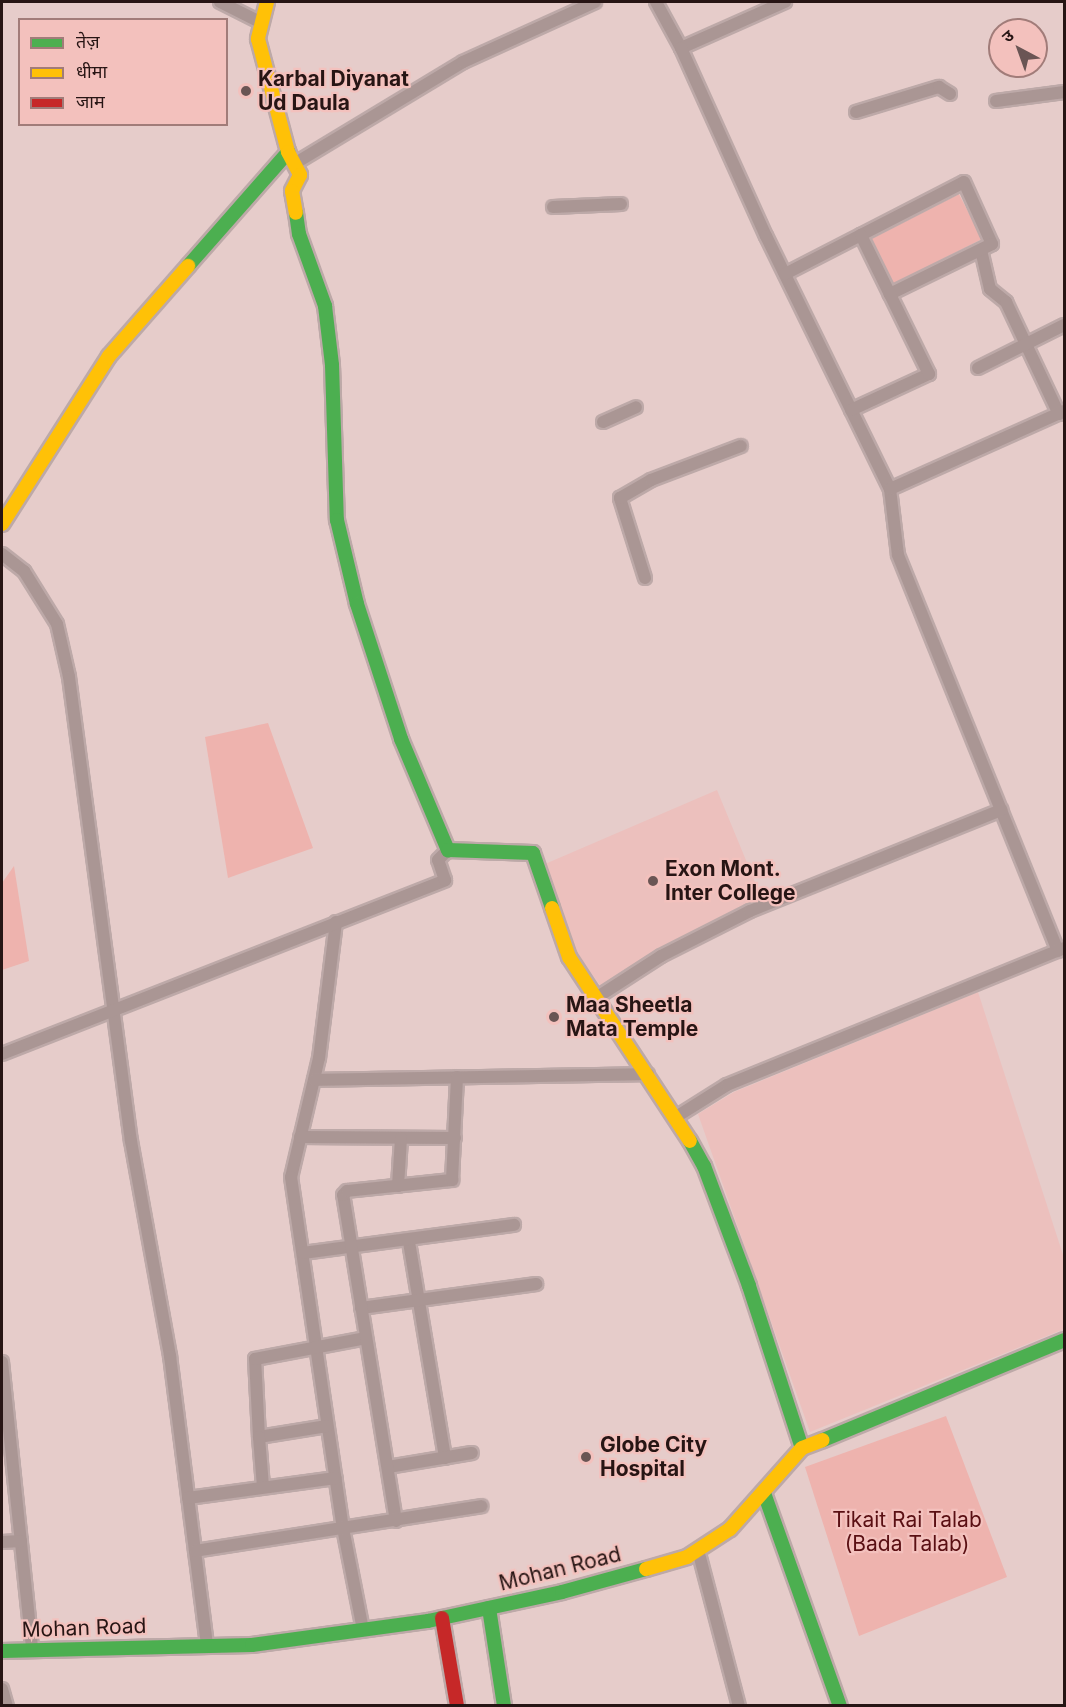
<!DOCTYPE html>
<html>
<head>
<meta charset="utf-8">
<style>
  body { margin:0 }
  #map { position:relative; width:1066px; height:1707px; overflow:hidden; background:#e6ccca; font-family:Inter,"Noto Sans Devanagari",sans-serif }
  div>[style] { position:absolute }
  .built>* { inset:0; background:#ecc0bd }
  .green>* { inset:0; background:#eeb3ae }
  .roads { filter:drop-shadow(2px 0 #bda9a8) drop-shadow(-2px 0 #bda9a8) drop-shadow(0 2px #bda9a8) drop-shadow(0 -2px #bda9a8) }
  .street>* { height:12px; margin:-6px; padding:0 6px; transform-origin:6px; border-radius:6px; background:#aa9694 }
  .fast>* { height:14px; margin:-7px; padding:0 7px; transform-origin:7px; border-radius:7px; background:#4caf50 }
  .slow>* { height:14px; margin:-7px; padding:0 7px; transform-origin:7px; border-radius:7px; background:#ffc107 }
  .jam>* { height:14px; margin:-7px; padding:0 7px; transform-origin:7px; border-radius:7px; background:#c62828 }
  .dots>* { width:16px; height:16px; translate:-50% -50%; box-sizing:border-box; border:3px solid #f3c1bd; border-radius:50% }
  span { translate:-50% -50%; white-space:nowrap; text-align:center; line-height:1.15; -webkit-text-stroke:4.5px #f3c1bd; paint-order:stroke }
  .poi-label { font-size:21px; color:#271514; font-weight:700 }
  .left { translate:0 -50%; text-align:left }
  .park-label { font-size:21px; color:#5a0f13 }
  .street-label { font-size:21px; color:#271514 }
  .frame { position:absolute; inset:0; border:3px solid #271514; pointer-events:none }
  .legend { position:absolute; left:18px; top:18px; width:210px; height:108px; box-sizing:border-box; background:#f3c1bd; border:2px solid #a17c79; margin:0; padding:8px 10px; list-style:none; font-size:18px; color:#271514 }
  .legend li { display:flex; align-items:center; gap:12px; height:30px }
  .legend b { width:30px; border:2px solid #a17c79 }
  .north { position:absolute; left:988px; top:18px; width:60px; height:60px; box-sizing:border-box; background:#f3c1bd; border:2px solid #a17c79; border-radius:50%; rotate:319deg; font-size:16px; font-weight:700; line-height:24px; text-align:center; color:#271514 }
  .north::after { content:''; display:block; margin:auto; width:21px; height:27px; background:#6a5554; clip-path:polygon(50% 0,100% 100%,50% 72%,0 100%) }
</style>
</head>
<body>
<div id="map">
  <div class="built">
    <i style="clip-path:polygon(717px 790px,762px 899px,704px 926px,602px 988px,577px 953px,545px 864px)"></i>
    <i style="clip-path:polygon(978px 992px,1064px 1258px,1064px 1329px,810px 1432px,698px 1114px,734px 1092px)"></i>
  </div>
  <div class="green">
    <i style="clip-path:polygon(959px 194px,982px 239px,893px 284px,871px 239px)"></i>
    <i style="clip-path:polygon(268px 723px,313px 848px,228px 878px,205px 737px)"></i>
    <i style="clip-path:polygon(14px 866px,29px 961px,2px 970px,2px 883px)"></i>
    <i style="clip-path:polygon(946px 1416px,1007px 1577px,859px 1636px,805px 1467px)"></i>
  </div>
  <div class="roads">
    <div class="street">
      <i style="left:220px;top:2px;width:45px;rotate:26.6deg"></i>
      <i style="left:656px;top:2px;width:52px;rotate:61.5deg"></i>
      <i style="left:681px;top:48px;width:114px;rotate:-23.9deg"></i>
      <i style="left:681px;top:48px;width:206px;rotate:65.7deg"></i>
      <i style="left:766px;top:236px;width:282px;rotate:63.9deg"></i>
      <i style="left:890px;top:489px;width:66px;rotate:83.1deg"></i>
      <i style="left:898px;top:555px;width:427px;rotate:68deg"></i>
      <i style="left:996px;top:101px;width:69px;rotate:-7.5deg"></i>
      <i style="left:856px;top:112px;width:87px;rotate:-16.8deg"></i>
      <i style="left:939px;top:87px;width:13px;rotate:32deg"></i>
      <i style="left:294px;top:164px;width:197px;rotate:-31.1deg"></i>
      <i style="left:463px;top:62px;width:145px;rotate:-24.4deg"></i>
      <i style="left:553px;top:207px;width:68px;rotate:-2.5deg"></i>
      <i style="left:981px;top:250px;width:40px;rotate:77deg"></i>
      <i style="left:990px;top:289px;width:21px;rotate:39deg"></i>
      <i style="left:1006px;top:302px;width:124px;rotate:64.7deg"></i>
      <i style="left:785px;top:274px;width:201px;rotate:-27.2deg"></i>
      <i style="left:964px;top:182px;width:68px;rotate:65.7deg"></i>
      <i style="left:992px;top:244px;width:114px;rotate:153.9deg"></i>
      <i style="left:978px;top:368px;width:96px;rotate:-26.6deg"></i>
      <i style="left:851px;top:410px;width:86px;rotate:-24.8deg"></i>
      <i style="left:929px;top:374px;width:155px;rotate:-116.1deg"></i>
      <i style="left:603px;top:422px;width:36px;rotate:-24deg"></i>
      <i style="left:890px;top:489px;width:191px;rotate:-24.1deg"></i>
      <i style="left:2px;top:554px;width:28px;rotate:38deg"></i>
      <i style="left:24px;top:571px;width:62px;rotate:58.1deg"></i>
      <i style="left:57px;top:624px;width:54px;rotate:77.2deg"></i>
      <i style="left:69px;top:677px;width:468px;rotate:82.4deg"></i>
      <i style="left:131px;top:1141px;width:219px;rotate:79.7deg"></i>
      <i style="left:170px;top:1356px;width:292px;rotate:82.7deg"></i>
      <i style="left:645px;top:578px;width:84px;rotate:-107.4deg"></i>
      <i style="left:620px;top:498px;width:36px;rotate:-30deg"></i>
      <i style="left:651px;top:480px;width:96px;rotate:-20.7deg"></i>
      <i style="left:336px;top:922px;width:137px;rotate:97.1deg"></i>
      <i style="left:319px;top:1058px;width:122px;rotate:103.2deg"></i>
      <i style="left:291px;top:1177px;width:355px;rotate:81.6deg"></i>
      <i style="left:343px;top:1528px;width:104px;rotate:78.9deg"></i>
      <i style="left:596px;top:998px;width:77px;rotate:-32.9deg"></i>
      <i style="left:661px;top:956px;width:100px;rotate:-26.8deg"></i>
      <i style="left:750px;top:911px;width:271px;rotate:-21.9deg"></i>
      <i style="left:2px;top:1054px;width:476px;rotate:-21.4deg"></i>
      <i style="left:445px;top:880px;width:21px;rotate:-109deg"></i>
      <i style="left:438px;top:860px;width:14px;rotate:-45deg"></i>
      <i style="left:314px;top:1080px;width:334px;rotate:-1deg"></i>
      <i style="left:676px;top:1117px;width:60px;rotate:-32.1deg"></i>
      <i style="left:727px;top:1085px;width:364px;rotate:-22.1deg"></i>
      <i style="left:300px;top:1137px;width:155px;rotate:0.4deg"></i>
      <i style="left:398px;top:1186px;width:48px;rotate:-86.4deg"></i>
      <i style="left:409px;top:1242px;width:219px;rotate:80.5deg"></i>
      <i style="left:303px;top:1253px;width:213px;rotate:-7.6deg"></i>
      <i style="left:361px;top:1308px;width:177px;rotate:-7.8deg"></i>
      <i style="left:2px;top:1362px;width:289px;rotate:84deg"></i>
      <i style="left:327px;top:1426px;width:69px;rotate:170.8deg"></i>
      <i style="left:259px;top:1437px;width:78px;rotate:-92.9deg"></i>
      <i style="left:255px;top:1359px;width:113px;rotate:-10.7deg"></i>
      <i style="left:259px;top:1437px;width:50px;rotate:85.4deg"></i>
      <i style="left:388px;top:1467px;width:85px;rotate:-9.5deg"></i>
      <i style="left:188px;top:1498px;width:149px;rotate:-7.7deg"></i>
      <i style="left:396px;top:1521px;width:330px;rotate:-99.2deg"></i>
      <i style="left:343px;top:1195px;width:6px;rotate:-45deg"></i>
      <i style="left:347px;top:1191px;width:106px;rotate:-6deg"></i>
      <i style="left:452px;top:1180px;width:103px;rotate:-87.2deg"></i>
      <i style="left:2px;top:1542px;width:19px;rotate:-3deg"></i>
      <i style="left:698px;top:1550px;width:161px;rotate:75.3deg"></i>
      <i style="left:195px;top:1551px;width:290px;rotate:-8.9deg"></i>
      <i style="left:2px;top:1689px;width:18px;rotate:74deg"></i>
    </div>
    <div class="fast">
      <i style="left:296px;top:213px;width:21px;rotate:82deg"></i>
      <i style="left:299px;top:234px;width:77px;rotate:70.1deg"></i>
      <i style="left:325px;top:306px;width:59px;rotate:83.2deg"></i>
      <i style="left:332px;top:365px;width:155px;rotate:88.2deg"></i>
      <i style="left:337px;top:520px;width:86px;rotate:76.6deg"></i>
      <i style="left:357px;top:604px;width:142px;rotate:71.9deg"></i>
      <i style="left:401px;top:739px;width:121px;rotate:67.1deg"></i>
      <i style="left:448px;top:850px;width:85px;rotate:2deg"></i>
      <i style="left:533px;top:853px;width:58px;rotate:70.9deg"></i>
      <i style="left:188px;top:266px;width:152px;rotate:-48.7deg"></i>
      <i style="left:690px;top:1141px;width:29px;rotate:61deg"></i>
      <i style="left:704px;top:1166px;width:128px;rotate:69.4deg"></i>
      <i style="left:749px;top:1286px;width:170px;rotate:71.9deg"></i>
      <i style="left:823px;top:1440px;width:261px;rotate:-22.5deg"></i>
      <i style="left:764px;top:1493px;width:226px;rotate:70.4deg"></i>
      <i style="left:489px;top:1608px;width:99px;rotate:81.3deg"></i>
      <i style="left:2px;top:1651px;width:250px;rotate:-1.4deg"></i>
      <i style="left:252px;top:1645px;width:178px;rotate:-7.8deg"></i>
      <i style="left:428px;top:1621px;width:137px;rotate:-12.2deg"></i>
      <i style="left:562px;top:1592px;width:87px;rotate:-15.3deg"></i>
    </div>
    <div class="slow">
      <i style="left:267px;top:2px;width:38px;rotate:104deg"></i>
      <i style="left:258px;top:39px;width:117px;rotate:75.1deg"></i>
      <i style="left:288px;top:152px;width:26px;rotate:62deg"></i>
      <i style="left:300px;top:175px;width:18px;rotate:117deg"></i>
      <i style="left:292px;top:191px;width:22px;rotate:80deg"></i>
      <i style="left:2px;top:524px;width:199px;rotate:-57.5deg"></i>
      <i style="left:109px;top:356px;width:120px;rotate:-48.7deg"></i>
      <i style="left:552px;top:908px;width:52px;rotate:70.9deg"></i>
      <i style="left:569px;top:957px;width:220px;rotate:56.7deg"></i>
      <i style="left:646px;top:1569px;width:43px;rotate:-16.3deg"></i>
      <i style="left:687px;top:1557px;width:51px;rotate:-33.1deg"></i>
      <i style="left:730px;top:1529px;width:108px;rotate:-48.4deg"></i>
      <i style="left:802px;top:1448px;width:22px;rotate:-21deg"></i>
    </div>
    <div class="jam">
      <i style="left:442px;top:1618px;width:89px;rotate:80.3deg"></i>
    </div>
  </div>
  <div class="dots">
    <i style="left:246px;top:91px;background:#6a5554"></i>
    <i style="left:653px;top:881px;background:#6a5554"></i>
    <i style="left:554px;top:1017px;background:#6a5554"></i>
    <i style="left:586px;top:1457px;background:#6a5554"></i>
  </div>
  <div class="poi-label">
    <span class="left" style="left:258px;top:91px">Karbal Diyanat<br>Ud Daula</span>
    <span class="left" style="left:665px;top:881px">Exon Mont.<br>Inter College</span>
    <span class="left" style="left:566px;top:1017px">Maa Sheetla<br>Mata Temple</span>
    <span class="left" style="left:600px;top:1457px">Globe City<br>Hospital</span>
  </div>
  <div class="park-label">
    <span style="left:907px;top:1532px">Tikait Rai Talab<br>(Bada Talab)</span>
  </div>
  <div class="street-label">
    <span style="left:560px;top:1569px;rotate:-14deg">Mohan Road</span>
    <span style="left:84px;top:1628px;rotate:-2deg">Mohan Road</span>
  </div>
  <div class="frame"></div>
  <ul class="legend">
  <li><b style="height:8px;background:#4caf50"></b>तेज़</li>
  <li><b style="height:8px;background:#ffc107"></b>धीमा</li>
  <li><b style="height:8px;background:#c62828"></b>जाम</li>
  </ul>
  <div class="north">उ</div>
</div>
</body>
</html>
